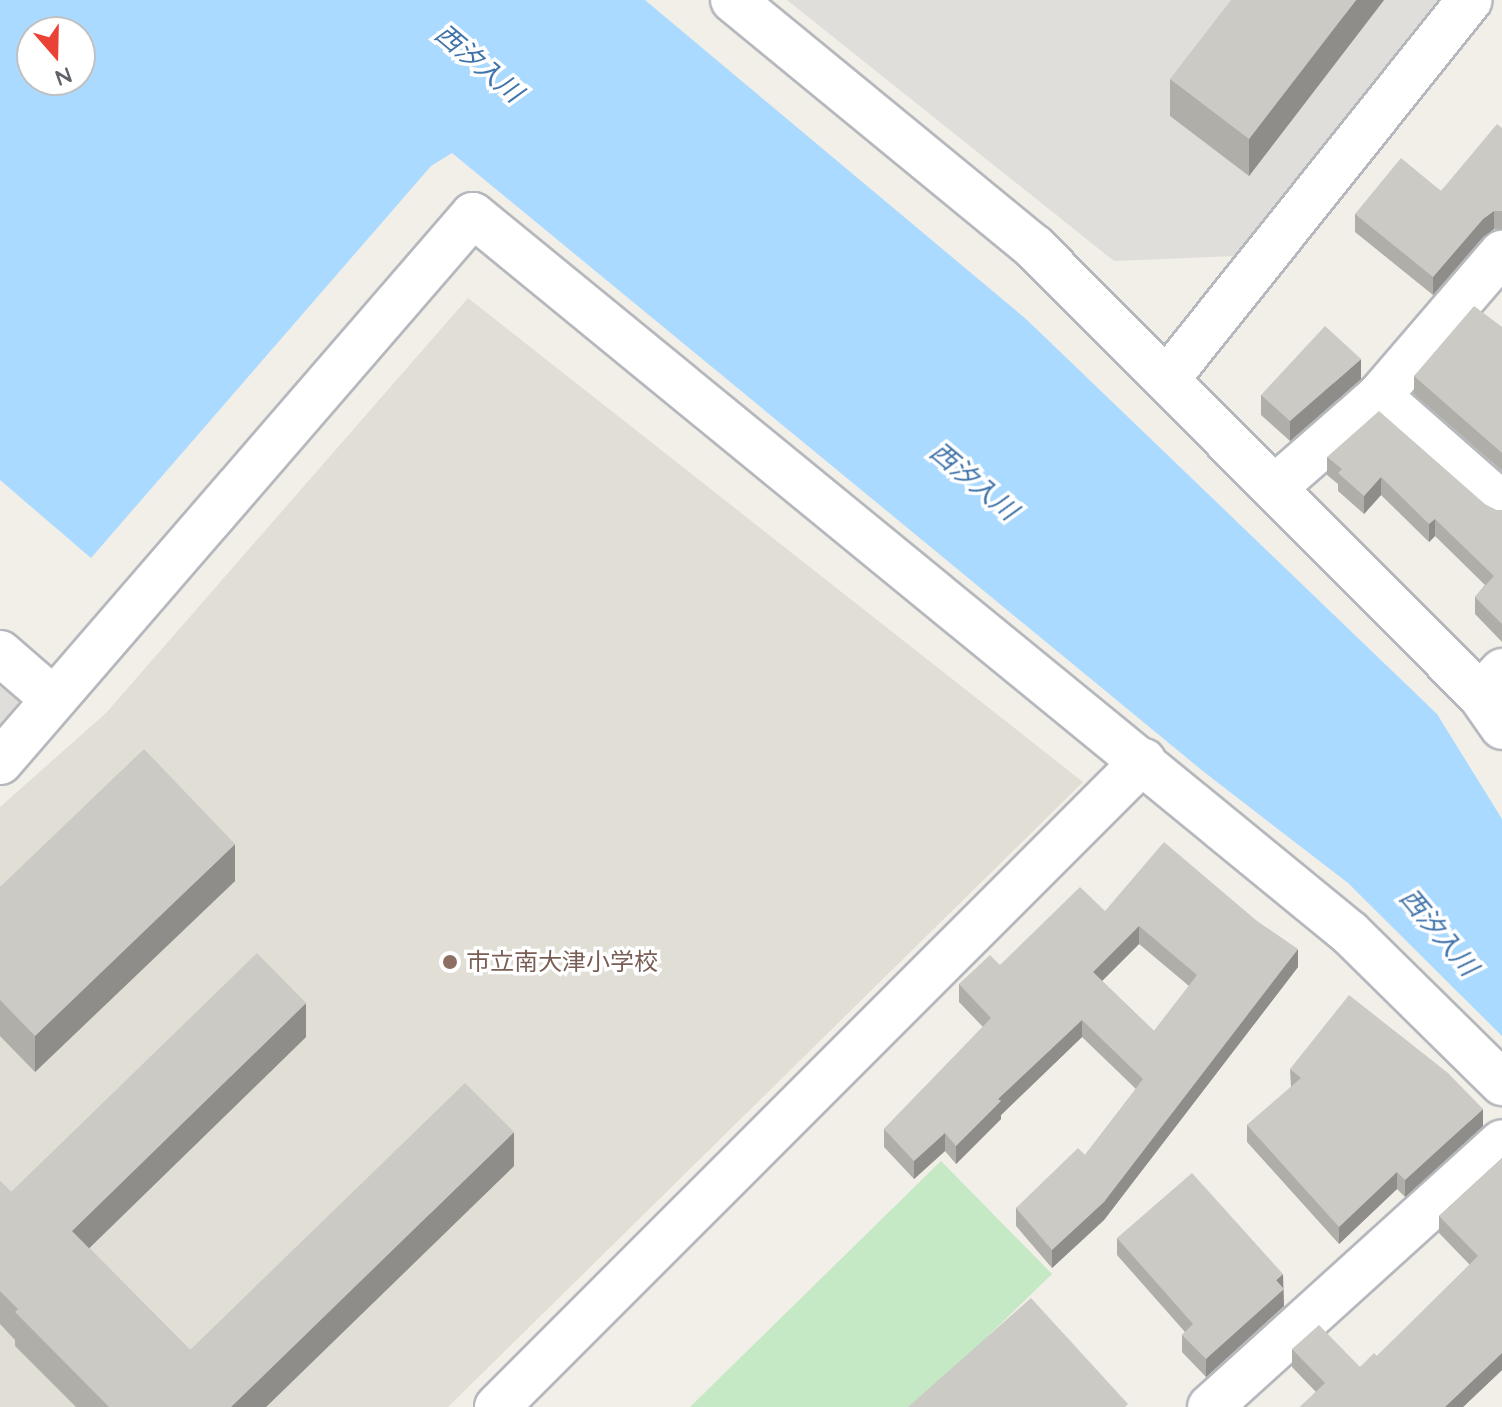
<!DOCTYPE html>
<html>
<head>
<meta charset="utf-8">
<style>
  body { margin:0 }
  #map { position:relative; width:1502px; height:1407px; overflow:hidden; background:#f1efe8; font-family:Quicksand,"Noto Sans JP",sans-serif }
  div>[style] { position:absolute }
  .industrial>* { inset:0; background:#e0deda }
  .education>* { inset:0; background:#e1ded6 }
  .green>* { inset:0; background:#c5e8c5 }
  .water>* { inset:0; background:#aadaff }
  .roads { filter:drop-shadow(2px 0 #b5b8bc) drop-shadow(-2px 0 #b5b8bc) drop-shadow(0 2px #b5b8bc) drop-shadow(0 -2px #b5b8bc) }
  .street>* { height:44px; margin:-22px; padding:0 22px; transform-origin:22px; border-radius:22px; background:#fff }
  .secondary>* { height:44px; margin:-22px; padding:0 22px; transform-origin:22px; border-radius:22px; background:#fff }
  .wall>* { inset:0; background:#afaea9 }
  .shaded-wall>* { inset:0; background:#8f8d8a }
  .building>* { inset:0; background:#cccac5 }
  .dots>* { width:22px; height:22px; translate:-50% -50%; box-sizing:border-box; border:4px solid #fff; border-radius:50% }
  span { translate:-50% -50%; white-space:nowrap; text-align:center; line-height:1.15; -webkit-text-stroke:7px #fff; paint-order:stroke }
  .education-label { font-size:24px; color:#785e54 }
  .left { translate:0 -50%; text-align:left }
  .water-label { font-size:26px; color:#4174aa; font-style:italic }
  .north { position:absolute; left:16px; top:16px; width:80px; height:80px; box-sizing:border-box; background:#fff; border:2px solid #bfc1c3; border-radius:50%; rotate:160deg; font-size:22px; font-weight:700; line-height:32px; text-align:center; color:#5f6368 }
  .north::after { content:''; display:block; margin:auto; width:28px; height:36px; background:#ea4335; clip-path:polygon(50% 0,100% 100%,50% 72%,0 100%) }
</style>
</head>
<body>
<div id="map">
  <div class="industrial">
    <i style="clip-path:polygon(787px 0,1438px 0,1235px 256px,1114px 261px)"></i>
    <i style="clip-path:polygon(0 683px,20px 700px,8px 740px,0 746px)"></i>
  </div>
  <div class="education">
    <i style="clip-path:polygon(468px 298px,1083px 782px,448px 1407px,0 1407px,0 807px,106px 713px)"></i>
  </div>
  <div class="green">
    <i style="clip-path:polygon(941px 1161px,1052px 1274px,915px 1407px,690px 1407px)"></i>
  </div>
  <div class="water">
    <i style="clip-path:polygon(evenodd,0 0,645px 0,1026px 319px,1437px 714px,1502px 819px,1502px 1036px,1348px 883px,1204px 772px,452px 153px,431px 166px,91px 558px,0 480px,0 0,32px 32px,80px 32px,80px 80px,32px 80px,32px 32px)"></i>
  </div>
  <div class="roads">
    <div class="street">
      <i style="left:1167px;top:379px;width:485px;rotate:-51.4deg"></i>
      <i style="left:1379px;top:396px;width:164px;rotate:41.3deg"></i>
      <i style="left:1274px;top:488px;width:140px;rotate:-41.2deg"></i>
      <i style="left:1379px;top:396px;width:189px;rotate:-49.3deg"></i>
      <i style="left:0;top:653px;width:69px;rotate:40.9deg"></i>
      <i style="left:1480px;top:695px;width:33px;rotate:-47deg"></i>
      <i style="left:0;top:762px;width:723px;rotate:-49.15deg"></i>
      <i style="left:473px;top:215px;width:1133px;rotate:39.31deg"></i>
      <i style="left:1350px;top:933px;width:214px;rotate:44.6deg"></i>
      <i style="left:497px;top:1407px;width:914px;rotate:-45deg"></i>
      <i style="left:1210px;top:1407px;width:394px;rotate:-42.2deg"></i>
    </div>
    <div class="secondary">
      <i style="left:733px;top:0;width:389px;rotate:39.4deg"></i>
      <i style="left:1034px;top:247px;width:632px;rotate:45.13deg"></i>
      <i style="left:1480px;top:695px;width:39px;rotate:55deg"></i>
    </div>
  </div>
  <div class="wall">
    <i style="clip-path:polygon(1384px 0,1249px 176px,1170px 116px,1170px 79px)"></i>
    <i style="clip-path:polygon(1502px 128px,1502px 229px,1494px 229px,1483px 237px,1433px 295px,1355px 232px,1355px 214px,1441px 191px)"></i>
    <i style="clip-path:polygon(1502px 327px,1502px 471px,1414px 394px,1414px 376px)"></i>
    <i style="clip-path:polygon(1361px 379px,1290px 441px,1261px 415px,1261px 395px)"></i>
    <i style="clip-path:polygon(1327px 457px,1486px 505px,1496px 510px,1502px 510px,1502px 642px,1475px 614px,1475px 597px,1485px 585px,1435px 536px,1429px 542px,1381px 495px,1364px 514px,1338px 491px,1338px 484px,1327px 475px)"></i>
    <i style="clip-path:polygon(235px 881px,35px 1072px,0 1036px,0 887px)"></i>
    <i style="clip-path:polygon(evenodd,1105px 911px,1298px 967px,1104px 1220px,1052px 1268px,1016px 1226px,1016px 1208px,1085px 1155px,1136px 1089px,1082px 1037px,1001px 1115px,1001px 1119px,956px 1164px,945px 1151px,914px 1179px,884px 1147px,884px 1129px,983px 1027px,959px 1002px,959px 984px,1000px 965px,1105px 911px,1139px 944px,1189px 986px,1154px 1031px,1102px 981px,1139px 944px)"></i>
    <i style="clip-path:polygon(306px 1037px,89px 1248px,190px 1350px,514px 1166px,266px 1407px,76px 1407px,15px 1346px,15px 1340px,0 1324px,0 1181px,11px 1192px)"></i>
    <i style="clip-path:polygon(1290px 1069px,1483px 1126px,1405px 1197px,1397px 1189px,1339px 1244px,1247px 1142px,1247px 1125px,1291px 1087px)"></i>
    <i style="clip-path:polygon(1502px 1158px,1502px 1370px,1463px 1407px,1300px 1407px,1316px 1392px,1292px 1367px,1292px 1349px,1360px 1367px,1377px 1356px,1470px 1265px,1439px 1233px,1439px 1216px)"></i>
    <i style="clip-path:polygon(1117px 1238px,1283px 1287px,1284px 1306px,1206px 1377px,1182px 1352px,1182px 1335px,1185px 1332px,1117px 1255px)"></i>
  </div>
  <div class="shaded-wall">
    <i style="clip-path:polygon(1356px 0,1384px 0,1249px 176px,1249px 139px)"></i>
    <i style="clip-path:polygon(1494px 211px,1494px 229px,1483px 237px,1433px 295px,1433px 277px,1483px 219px)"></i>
    <i style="clip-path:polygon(1361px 359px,1361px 379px,1290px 441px,1290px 421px)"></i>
    <i style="clip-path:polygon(1381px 477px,1381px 495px,1364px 514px,1364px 496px)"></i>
    <i style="clip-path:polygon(1435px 519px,1435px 536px,1429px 542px,1429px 524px)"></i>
    <i style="clip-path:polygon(235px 844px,235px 881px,35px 1072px,35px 1036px)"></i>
    <i style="clip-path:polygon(1139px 926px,1139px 944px,1093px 990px,1093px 972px)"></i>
    <i style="clip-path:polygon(1298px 949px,1298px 967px,1104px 1220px,1052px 1268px,1052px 1250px)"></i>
    <i style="clip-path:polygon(306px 1003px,306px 1037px,72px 1265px,72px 1231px)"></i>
    <i style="clip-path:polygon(1082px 1020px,1082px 1037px,1001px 1115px,1001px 1119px,956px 1164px,956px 1146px,998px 1099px)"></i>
    <i style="clip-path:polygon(1483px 1109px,1483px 1126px,1405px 1197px,1405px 1180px)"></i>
    <i style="clip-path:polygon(514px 1132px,514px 1166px,266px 1407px,231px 1407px)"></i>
    <i style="clip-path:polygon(945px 1133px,945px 1151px,914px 1179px,914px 1161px)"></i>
    <i style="clip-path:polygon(1397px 1172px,1397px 1189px,1339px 1244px,1339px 1227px)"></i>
    <i style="clip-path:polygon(1283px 1274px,1284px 1306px,1206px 1377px,1206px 1359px,1276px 1280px)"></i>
    <i style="clip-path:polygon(1502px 1353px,1502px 1370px,1463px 1407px,1445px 1407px)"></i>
  </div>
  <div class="building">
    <i style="clip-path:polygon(1231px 0,1356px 0,1249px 139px,1170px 79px)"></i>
    <i style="clip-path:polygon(1497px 124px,1502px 128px,1502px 211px,1494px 211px,1483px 219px,1433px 277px,1355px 214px,1401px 158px,1441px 191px)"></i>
    <i style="clip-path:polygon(1474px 306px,1502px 327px,1502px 453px,1414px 376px)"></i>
    <i style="clip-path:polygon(1325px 326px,1361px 359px,1290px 421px,1261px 395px)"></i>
    <i style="clip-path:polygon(1379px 411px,1486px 505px,1496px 510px,1502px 510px,1502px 624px,1475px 597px,1494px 576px,1435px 519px,1429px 524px,1381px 477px,1364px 496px,1338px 473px,1342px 469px,1327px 457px)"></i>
    <i style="clip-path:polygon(144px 749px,235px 844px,35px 1036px,0 1000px,0 887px)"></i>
    <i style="clip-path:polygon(evenodd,1164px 842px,1257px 921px,1298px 949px,1104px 1202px,1052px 1250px,1016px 1208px,1078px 1148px,1085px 1155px,1143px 1079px,1082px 1020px,998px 1099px,1001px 1101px,956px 1146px,945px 1133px,914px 1161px,884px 1129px,991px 1018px,959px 984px,990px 955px,1000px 965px,1080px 887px,1105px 911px,1164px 842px,1139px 926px,1197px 975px,1154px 1031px,1093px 972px,1139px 926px)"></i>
    <i style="clip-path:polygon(257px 953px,306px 1003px,72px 1231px,190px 1350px,465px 1083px,514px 1132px,231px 1407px,109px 1407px,15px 1312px,18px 1309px,0 1291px,0 1181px,11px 1192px)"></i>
    <i style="clip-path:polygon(1349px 995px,1448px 1073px,1483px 1109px,1405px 1180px,1397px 1172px,1339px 1227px,1247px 1125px,1301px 1078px,1290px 1069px)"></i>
    <i style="clip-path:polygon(1502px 1158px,1502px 1353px,1445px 1407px,1300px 1407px,1325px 1383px,1292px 1349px,1319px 1325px,1360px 1367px,1374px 1353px,1377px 1356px,1478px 1256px,1439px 1216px)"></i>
    <i style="clip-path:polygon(1192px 1173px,1283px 1274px,1276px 1280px,1284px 1289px,1206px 1359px,1182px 1335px,1193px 1324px,1117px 1238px)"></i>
    <i style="clip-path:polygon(1031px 1298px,1128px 1404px,1125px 1407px,908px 1407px)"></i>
  </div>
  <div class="dots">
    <i style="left:450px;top:962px;background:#8d6e63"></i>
  </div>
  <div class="education-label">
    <span class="left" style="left:466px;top:962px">市立南大津小学校</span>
  </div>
  <div class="water-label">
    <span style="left:479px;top:63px;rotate:40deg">西汐入川</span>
    <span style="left:974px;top:481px;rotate:40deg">西汐入川</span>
    <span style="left:1439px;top:932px;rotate:50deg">西汐入川</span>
  </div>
  <div class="north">N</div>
</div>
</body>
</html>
